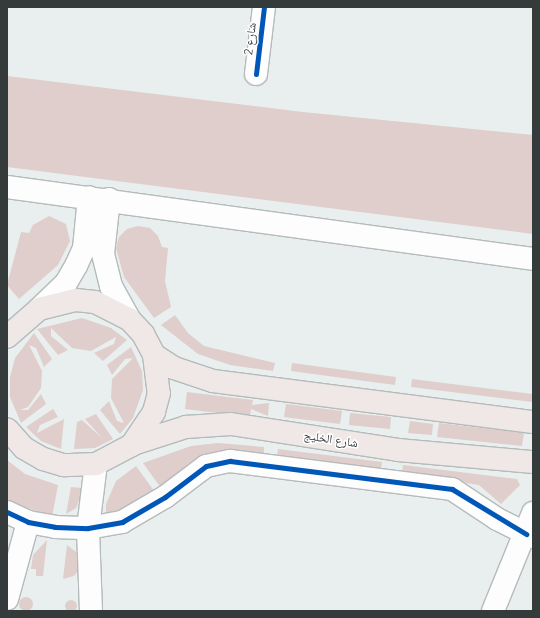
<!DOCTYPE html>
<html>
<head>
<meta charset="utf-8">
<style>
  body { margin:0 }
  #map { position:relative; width:540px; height:618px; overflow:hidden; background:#e8efee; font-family:Quicksand,"Noto Naskh Arabic",sans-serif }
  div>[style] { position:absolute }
  .green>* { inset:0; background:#dfcecb }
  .round { border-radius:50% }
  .roads { filter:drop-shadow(1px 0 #b5baba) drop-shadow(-1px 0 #b5baba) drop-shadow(0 1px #b5baba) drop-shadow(0 -1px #b5baba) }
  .minor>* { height:22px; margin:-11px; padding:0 11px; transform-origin:11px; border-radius:11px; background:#fcfdfc }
  .major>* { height:22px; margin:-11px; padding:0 11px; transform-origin:11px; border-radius:11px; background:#efe8e7 }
  .cycleway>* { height:5px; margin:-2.5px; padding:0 2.5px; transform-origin:2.5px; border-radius:2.5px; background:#0057b8 }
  span { translate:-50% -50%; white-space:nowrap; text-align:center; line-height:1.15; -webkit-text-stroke:3px #fff; paint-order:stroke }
  .street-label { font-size:12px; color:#353a3a }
  .frame { position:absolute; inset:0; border:8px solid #353a3a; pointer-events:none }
</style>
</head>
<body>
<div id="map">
  <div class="green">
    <i style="clip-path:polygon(7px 76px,303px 112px,533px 135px,533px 234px,7px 167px)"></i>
    <i style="clip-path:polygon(49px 216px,66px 224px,70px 241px,58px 265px,19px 299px,7px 285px,21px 232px,29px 233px,33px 225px)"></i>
    <i style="clip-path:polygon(138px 226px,150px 228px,158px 236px,162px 247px,168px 248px,165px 281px,171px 307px,154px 318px,124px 277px,116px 248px,119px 237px,127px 229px)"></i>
    <i style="clip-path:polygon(175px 315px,188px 333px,204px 346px,275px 363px,273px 371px,230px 365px,198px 354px,161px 325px)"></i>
    <i style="clip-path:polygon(82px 318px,111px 328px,127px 340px,103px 361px,94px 353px,114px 344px,116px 337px,91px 351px,72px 348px,51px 328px,51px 336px,68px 350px,58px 355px,37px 329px)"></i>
    <i style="clip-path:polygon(34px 333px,52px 359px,44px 367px,36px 348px,29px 345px,42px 371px,41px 388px,28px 407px,20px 410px,28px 410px,41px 394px,46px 404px,21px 423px,10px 397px,10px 377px,15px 358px)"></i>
    <i style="clip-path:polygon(131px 347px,142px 371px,143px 390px,133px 418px,120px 434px,100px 410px,109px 401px,117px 421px,124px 423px,111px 398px,112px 379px,133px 358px,125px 359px,112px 375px,107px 365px)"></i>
    <i style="clip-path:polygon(292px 363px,396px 377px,395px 385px,291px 371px)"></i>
    <i style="clip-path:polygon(412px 379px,533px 394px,533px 402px,411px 387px)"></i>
    <i style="clip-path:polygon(187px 392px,253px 400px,252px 405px,269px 403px,268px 416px,251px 409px,250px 417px,185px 409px)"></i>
    <i style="clip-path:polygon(286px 404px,342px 411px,340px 424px,284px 417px)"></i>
    <i style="clip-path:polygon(53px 409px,58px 417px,40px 425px,37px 433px,64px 419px,61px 449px,41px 441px,26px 427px)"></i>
    <i style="clip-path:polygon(350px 413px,391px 417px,390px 429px,349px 425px)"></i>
    <i style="clip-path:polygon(96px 414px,113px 439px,95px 448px,74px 449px,77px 422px,82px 420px,103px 439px,85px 419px)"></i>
    <i style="clip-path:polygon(410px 421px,433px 424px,432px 435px,408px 433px)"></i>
    <i style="clip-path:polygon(439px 423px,524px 433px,522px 446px,437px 437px)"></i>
    <i style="clip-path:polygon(218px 443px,264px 447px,264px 456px,219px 451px,203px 454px,189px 463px,163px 491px,143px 463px,191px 446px)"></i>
    <i style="clip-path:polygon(278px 449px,382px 462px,381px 470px,277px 457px)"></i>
    <i style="clip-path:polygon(7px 460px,25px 474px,58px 485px,52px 517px,7px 500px)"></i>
    <i style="clip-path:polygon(403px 465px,517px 479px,520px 485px,501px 504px,479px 485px,402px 473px)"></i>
    <i style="clip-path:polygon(136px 466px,157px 495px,146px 503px,106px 516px,106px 504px,116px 481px)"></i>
    <i style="clip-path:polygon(71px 487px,82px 488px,82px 493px,76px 508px,66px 514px)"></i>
    <i style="clip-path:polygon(47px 540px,43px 576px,36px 576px,36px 569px,31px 569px,33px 555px)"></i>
    <i style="clip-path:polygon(67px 545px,80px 555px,81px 567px,74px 576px,63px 579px)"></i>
    <i class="round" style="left:19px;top:597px;width:14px;height:14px"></i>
    <i class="round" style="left:65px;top:600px;width:12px;height:12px"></i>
  </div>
  <div class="roads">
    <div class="minor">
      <i style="left:256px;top:74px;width:67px;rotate:-83.2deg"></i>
      <i style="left:7px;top:187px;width:531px;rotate:7.79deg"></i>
      <i style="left:109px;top:199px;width:55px;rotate:96.2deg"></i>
      <i style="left:103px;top:254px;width:33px;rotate:76deg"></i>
      <i style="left:111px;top:286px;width:38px;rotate:61deg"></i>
      <i style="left:39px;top:309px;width:37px;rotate:-44deg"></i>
      <i style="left:66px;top:283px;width:20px;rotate:-60deg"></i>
      <i style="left:76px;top:266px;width:20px;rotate:-66deg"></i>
      <i style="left:84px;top:248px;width:51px;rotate:-84.4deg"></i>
      <i style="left:7px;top:512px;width:23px;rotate:25deg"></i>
      <i style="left:28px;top:522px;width:27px;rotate:10deg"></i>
      <i style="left:55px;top:527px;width:33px;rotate:2deg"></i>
      <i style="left:88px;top:528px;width:35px;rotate:-10deg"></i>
      <i style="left:122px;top:522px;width:50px;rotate:-30.2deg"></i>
      <i style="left:165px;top:497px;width:51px;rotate:-37.1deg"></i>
      <i style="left:206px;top:466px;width:25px;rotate:-12deg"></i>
      <i style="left:230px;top:461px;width:224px;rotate:7.2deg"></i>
      <i style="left:452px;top:489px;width:54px;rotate:33.7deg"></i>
      <i style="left:497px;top:519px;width:40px;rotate:26.6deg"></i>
      <i style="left:7px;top:599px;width:80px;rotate:-74.7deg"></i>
      <i style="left:91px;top:611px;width:83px;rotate:-92.1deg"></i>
      <i style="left:88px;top:528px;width:64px;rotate:-82.9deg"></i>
      <i style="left:493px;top:611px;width:106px;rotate:-67.8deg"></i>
    </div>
    <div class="major">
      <i style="left:7px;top:337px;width:43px;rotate:-41.2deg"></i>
      <i style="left:39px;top:309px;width:38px;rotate:-14deg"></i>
      <i style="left:76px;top:300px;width:19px;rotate:6deg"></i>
      <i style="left:95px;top:302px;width:38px;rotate:27deg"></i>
      <i style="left:129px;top:319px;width:21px;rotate:47deg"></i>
      <i style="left:143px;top:334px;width:24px;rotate:62deg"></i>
      <i style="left:154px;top:355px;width:38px;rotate:83deg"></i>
      <i style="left:159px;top:393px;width:20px;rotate:105deg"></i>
      <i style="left:154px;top:412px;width:40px;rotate:124deg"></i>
      <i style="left:132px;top:445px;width:41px;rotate:152.2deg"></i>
      <i style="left:96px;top:464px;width:33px;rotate:178deg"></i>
      <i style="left:63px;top:465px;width:21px;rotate:-163deg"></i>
      <i style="left:43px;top:459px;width:22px;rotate:-150deg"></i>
      <i style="left:24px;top:448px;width:25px;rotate:-132deg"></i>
      <i style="left:154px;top:355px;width:24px;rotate:33deg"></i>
      <i style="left:174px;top:368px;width:41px;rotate:18.4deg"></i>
      <i style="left:213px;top:381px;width:323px;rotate:7.3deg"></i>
      <i style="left:133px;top:444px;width:56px;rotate:-17.8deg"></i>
      <i style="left:186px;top:427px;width:45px;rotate:-3.8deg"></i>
      <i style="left:231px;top:424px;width:169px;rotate:8.8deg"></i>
      <i style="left:398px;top:450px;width:136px;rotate:5.1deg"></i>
    </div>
  </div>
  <div class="cycleway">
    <i style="left:256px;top:74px;width:67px;rotate:-83.2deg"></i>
    <i style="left:7px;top:512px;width:23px;rotate:25deg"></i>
    <i style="left:28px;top:522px;width:27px;rotate:10deg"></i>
    <i style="left:55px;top:527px;width:33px;rotate:2deg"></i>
    <i style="left:88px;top:528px;width:35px;rotate:-10deg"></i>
    <i style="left:122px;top:522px;width:50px;rotate:-30.2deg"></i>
    <i style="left:165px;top:497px;width:51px;rotate:-37.1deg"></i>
    <i style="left:206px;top:466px;width:25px;rotate:-12deg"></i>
    <i style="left:230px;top:461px;width:224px;rotate:7.2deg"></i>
    <i style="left:452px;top:489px;width:87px;rotate:31.3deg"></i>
  </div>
  <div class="street-label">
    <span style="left:250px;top:39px;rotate:-83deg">شارع 2</span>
    <span style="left:331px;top:439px;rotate:9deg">شارع الخليج</span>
  </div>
  <div class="frame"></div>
</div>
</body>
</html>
